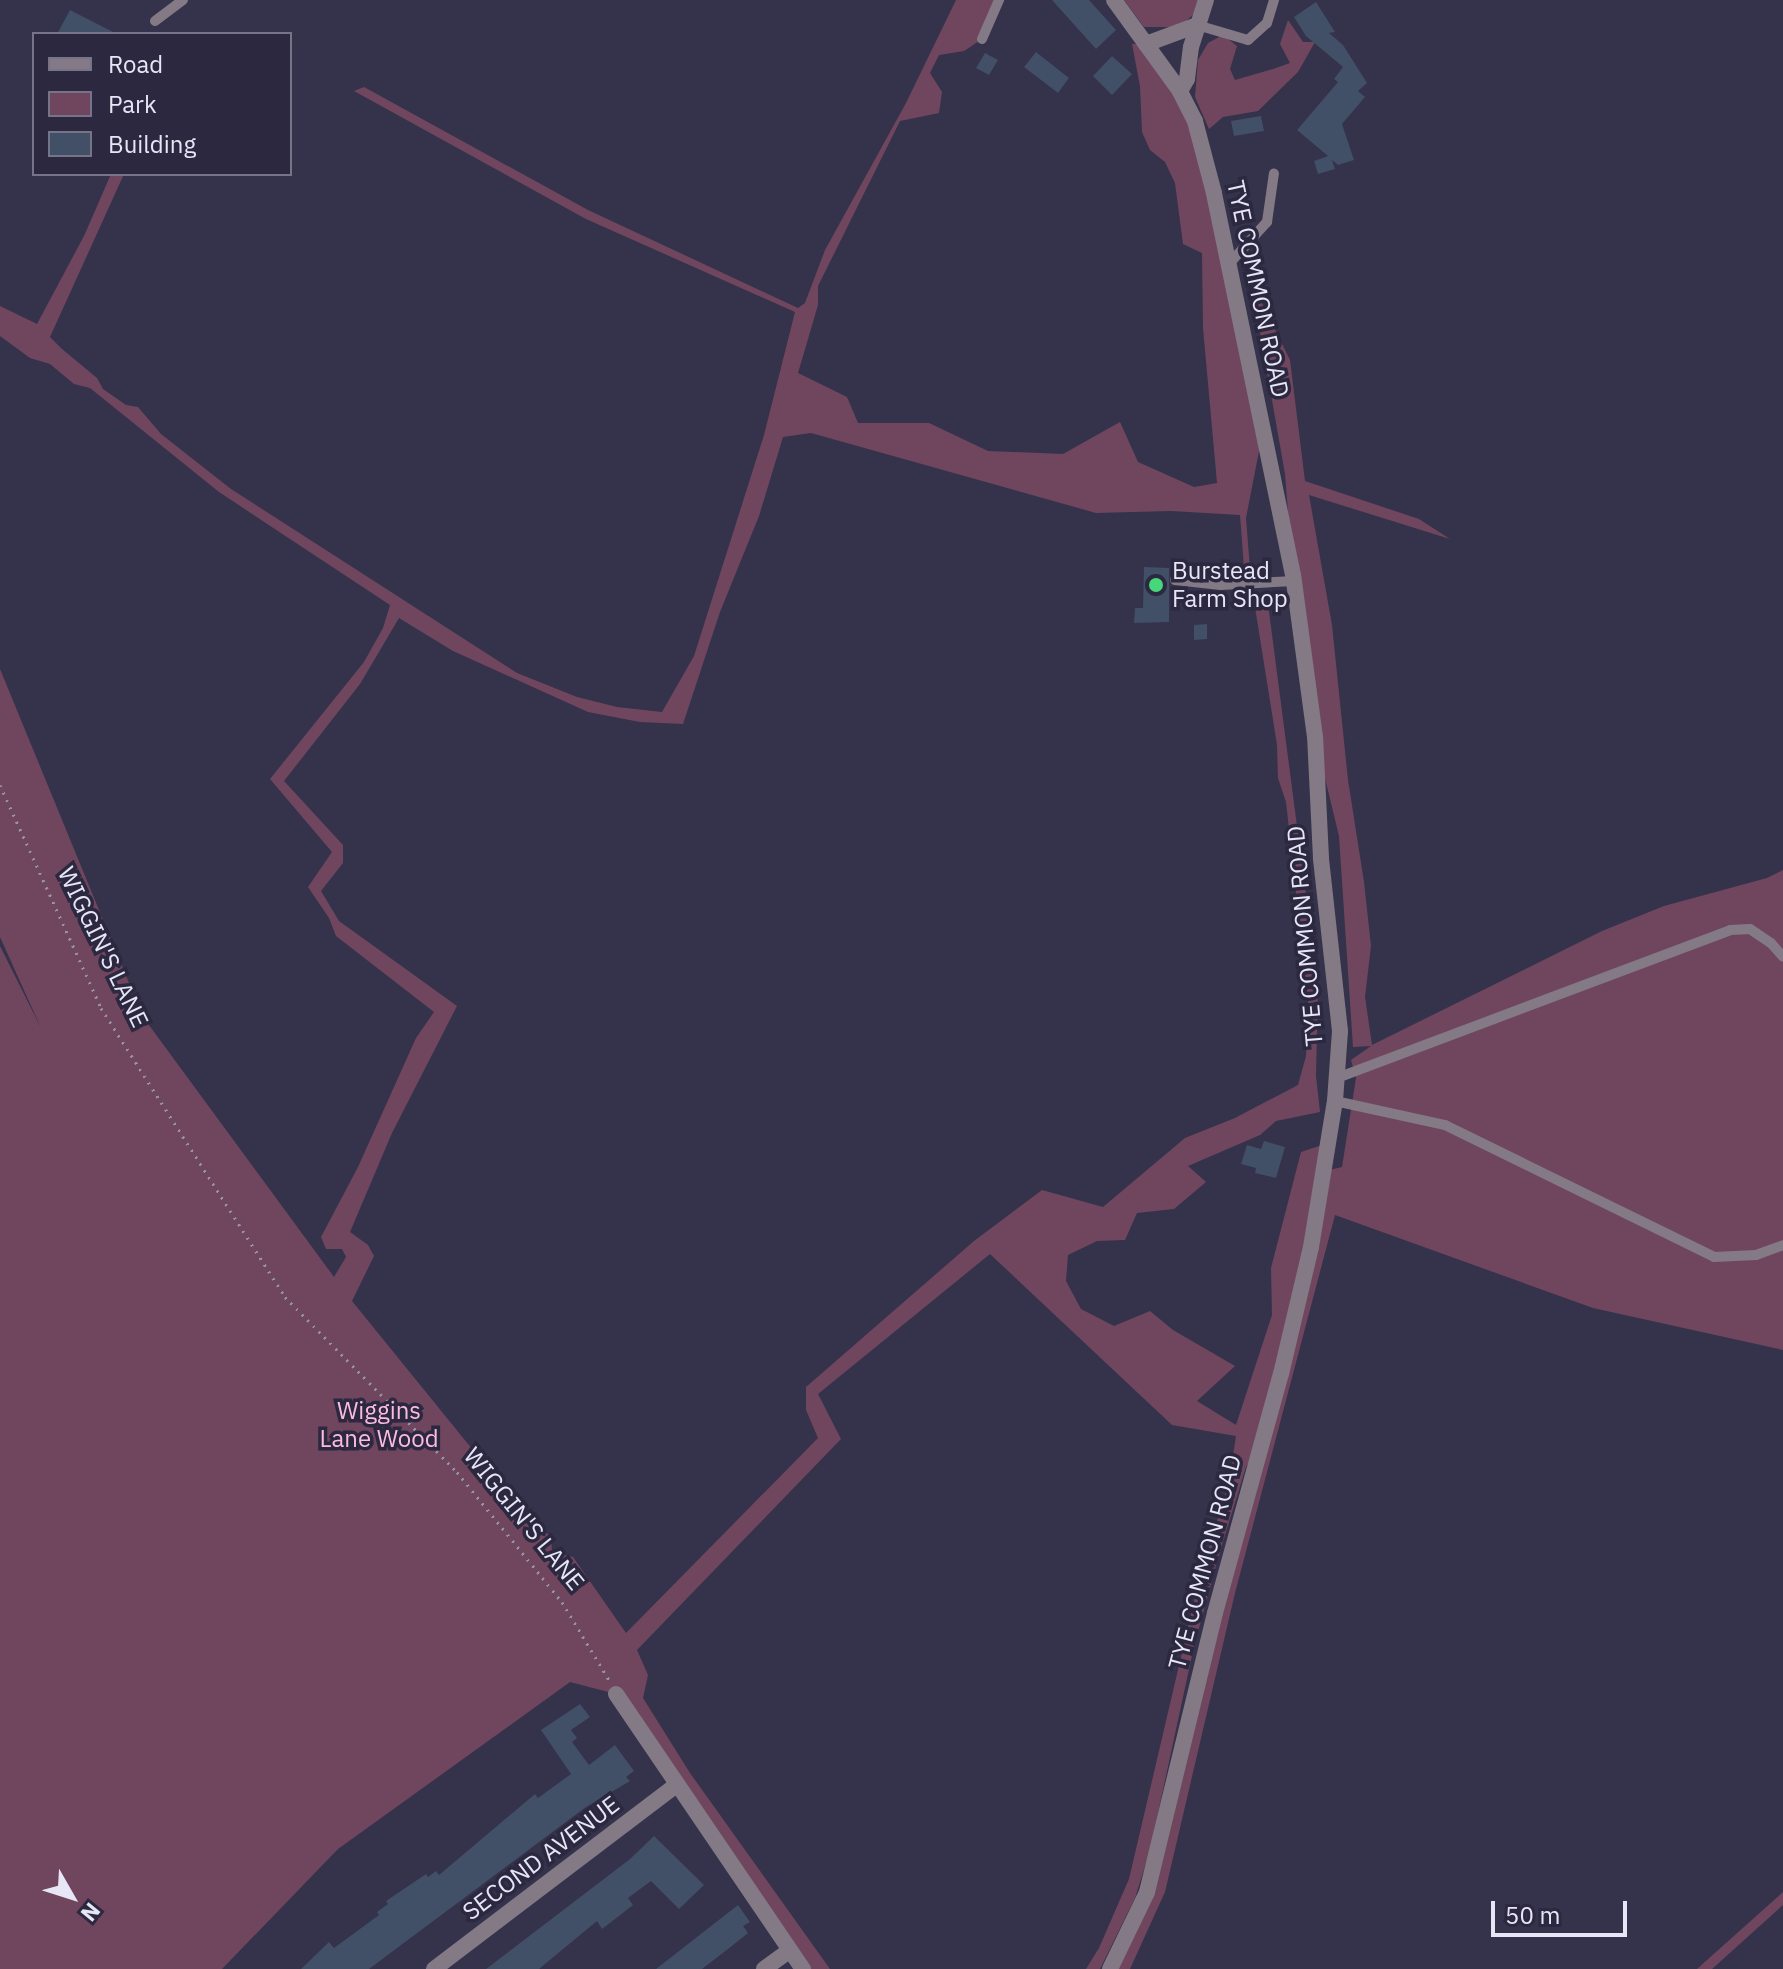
<!DOCTYPE html>
<html>
<head>
<meta charset="utf-8">
<style>
  body { margin:0 }
  #map { position:relative; width:1783px; height:1969px; overflow:hidden; background:#35324b; font-family:"IBM Plex Sans",sans-serif }
  div>[style] { position:absolute }
  .green>* { inset:0; background:#70465f }
  .building>* { inset:0; background:#414f67 }
  .path>* { height:3px; margin-top:-1.5px; transform-origin:0; background:repeating-linear-gradient(90deg,#9593a7 0 2px,transparent 0 8px) }
  .service>* { height:10px; margin:-5px; padding:0 5px; transform-origin:5px; border-radius:5px; background:#837a86 }
  .minor>* { height:16px; margin:-8px; padding:0 8px; transform-origin:8px; border-radius:8px; background:#837a86 }
  .tertiary>* { height:16px; margin:-8px; padding:0 8px; transform-origin:8px; border-radius:8px; background:#837a86 }
  .dots>* { width:22px; height:22px; translate:-50% -50%; box-sizing:border-box; border:4px solid #2b2840; border-radius:50% }
  span { translate:-50% -50%; white-space:nowrap; text-align:center; line-height:1.15; -webkit-text-stroke:7px #2b2840; paint-order:stroke }
  .street-label { font-size:24px; color:#e7e6f6 }
  .poi-label { font-size:24px; color:#e7e6f6 }
  .left { translate:0 -50%; text-align:left }
  .park-label { font-size:24px; color:#fabbdf }
  .legend { position:absolute; left:32px; top:32px; width:260px; height:144px; box-sizing:border-box; background:#2b2840; border:2px solid #767489; margin:0; padding:10px 14px; list-style:none; font-size:24px; color:#e7e6f6 }
  .legend li { display:flex; align-items:center; gap:16px; height:40px }
  .legend b { width:40px; border:2px solid #767489 }
  .north { position:absolute; left:32px; top:1857px; width:80px; height:80px; -webkit-text-stroke:6px #2b2840; paint-order:stroke; rotate:129deg; font-size:22px; font-weight:700; line-height:32px; text-align:center; color:#e7e6f6 }
  .north::after { content:''; display:block; margin:auto; width:28px; height:36px; background:#e7e6f6; clip-path:polygon(50% 0,100% 100%,50% 72%,0 100%) }
  .scale { position:absolute; left:1491px; top:1901px; width:136px; height:36px; box-sizing:border-box; border:4px solid #e7e6f6; border-top:0; padding-left:10px; font-size:24px; line-height:28px; white-space:nowrap; color:#e7e6f6; -webkit-text-stroke:6px #2b2840; paint-order:stroke }
</style>
</head>
<body>
<div id="map">
  <div class="green">
    <i style="clip-path:polygon(956px 0,999px 0,982px 39px,964px 51px,939px 55px,930px 73px,942px 92px,939px 113px,900px 121px,818px 286px,818px 305px,798px 373px,847px 397px,858px 423px,929px 423px,988px 451px,1063px 454px,1120px 422px,1138px 462px,1194px 487px,1217px 483px,1203px 328px,1202px 253px,1183px 244px,1175px 183px,1165px 162px,1150px 150px,1142px 132px,1140px 86px,1132px 44px,1146px 44px,1195px 121px,1260px 446px,1246px 518px,1251px 582px,1245px 581px,1240px 515px,1171px 511px,1096px 513px,811px 433px,783px 437px,759px 516px,720px 612px,683px 724px,640px 722px,588px 712px,453px 651px,399px 618px,360px 684px,284px 781px,343px 845px,343px 863px,321px 891px,339px 921px,457px 1006px,392px 1133px,350px 1232px,368px 1245px,374px 1256px,352px 1301px,524px 1513px,529px 1527px,551px 1535px,552px 1552px,573px 1557px,626px 1633px,818px 1438px,806px 1410px,806px 1387px,974px 1241px,1042px 1190px,1103px 1207px,1185px 1138px,1235px 1118px,1298px 1085px,1306px 1056px,1309px 1010px,1286px 802px,1278px 778px,1277px 745px,1255px 607px,1268px 604px,1318px 987px,1316px 1076px,1320px 1112px,1276px 1121px,1260px 1135px,1188px 1166px,1206px 1182px,1174px 1209px,1137px 1213px,1125px 1240px,1097px 1241px,1068px 1255px,1066px 1281px,1081px 1309px,1114px 1326px,1150px 1311px,1173px 1330px,1235px 1366px,1197px 1401px,1236px 1425px,1272px 1315px,1271px 1268px,1301px 1152px,1328px 1143px,1325px 1171px,1342px 1167px,1356px 1078px,1351px 1060px,1371px 1046px,1353px 1047px,1339px 836px,1315px 737px,1293px 575px,1285px 474px,1251px 281px,1290px 360px,1305px 481px,1419px 519px,1450px 539px,1309px 495px,1332px 625px,1348px 780px,1364px 882px,1371px 946px,1365px 997px,1372px 1045px,1602px 931px,1664px 906px,1767px 878px,1783px 870px,1783px 1350px,1593px 1308px,1335px 1215px,1235px 1593px,1165px 1892px,1130px 1969px,1110px 1969px,1129px 1935px,1261px 1441px,1246px 1467px,1221px 1548px,1194px 1646px,1150px 1850px,1135px 1898px,1100px 1969px,1086px 1969px,1099px 1948px,1129px 1879px,1199px 1580px,1229px 1482px,1236px 1436px,1172px 1425px,990px 1254px,818px 1394px,841px 1439px,637px 1650px,648px 1675px,643px 1698px,690px 1773px,830px 1969px,803px 1969px,616px 1694px,570px 1682px,338px 1849px,222px 1969px,0 1969px,0 946px,41px 1028px,0 937px,0 669px,143px 1017px,334px 1277px,346px 1257px,342px 1249px,326px 1249px,321px 1237px,358px 1167px,416px 1038px,434px 1012px,336px 936px,329px 918px,308px 887px,332px 852px,270px 779px,364px 662px,383px 628px,390px 605px,219px 492px,90px 388px,74px 384px,50px 364px,30px 358px,0 336px,0 306px,37px 324px,84px 236px,111px 174px,124px 174px,50px 337px,62px 349px,97px 378px,103px 389px,126px 405px,138px 407px,161px 434px,231px 489px,517px 673px,577px 697px,617px 707px,662px 712px,694px 656px,764px 435px,795px 312px,586px 219px,354px 91px,364px 87px,588px 210px,798px 308px,805px 303px,825px 250px,906px 103px)"></i>
    <i style="clip-path:polygon(1124px 0,1204px 0,1200px 9px,1179px 27px,1144px 27px)"></i>
    <i style="clip-path:polygon(1288px 20px,1303px 42px,1315px 42px,1298px 72px,1258px 111px,1223px 117px,1209px 129px,1195px 97px,1198px 60px,1208px 43px,1223px 35px,1237px 46px,1230px 69px,1235px 80px,1273px 69px,1290px 63px,1280px 44px)"></i>
    <i style="clip-path:polygon(1783px 1892px,1783px 1905px,1712px 1969px,1697px 1969px)"></i>
  </div>
  <div class="building">
    <i style="clip-path:polygon(1052px 0,1089px 0,1116px 30px,1096px 49px)"></i>
    <i style="clip-path:polygon(1316px 2px,1335px 32px,1329px 33px,1343px 45px,1367px 83px,1358px 91px,1365px 97px,1342px 124px,1354px 160px,1338px 165px,1332px 160px,1335px 169px,1318px 174px,1314px 161px,1328px 156px,1297px 130px,1338px 82px,1334px 79px,1343px 67px,1306px 36px,1294px 17px)"></i>
    <i style="clip-path:polygon(70px 10px,117px 34px,57px 34px)"></i>
    <i style="clip-path:polygon(1036px 52px,1069px 78px,1058px 93px,1024px 67px)"></i>
    <i style="clip-path:polygon(985px 53px,998px 60px,989px 75px,976px 68px)"></i>
    <i style="clip-path:polygon(1112px 56px,1132px 74px,1112px 95px,1093px 76px)"></i>
    <i style="clip-path:polygon(1261px 116px,1264px 131px,1234px 136px,1231px 121px)"></i>
    <i style="clip-path:polygon(1144px 567px,1169px 568px,1169px 622px,1134px 623px,1135px 608px,1143px 608px)"></i>
    <i style="clip-path:polygon(1207px 624px,1207px 639px,1194px 640px,1194px 625px)"></i>
    <i style="clip-path:polygon(1264px 1141px,1285px 1147px,1276px 1178px,1255px 1173px,1256px 1168px,1241px 1164px,1247px 1145px,1261px 1149px)"></i>
    <i style="clip-path:polygon(580px 1704px,590px 1717px,571px 1730px,577px 1738px,572px 1742px,589px 1765px,615px 1745px,634px 1771px,626px 1777px,630px 1781px,586px 1807px,369px 1969px,301px 1969px,329px 1942px,334px 1948px,379px 1915px,377px 1912px,388px 1904px,386px 1901px,426px 1874px,428px 1877px,436px 1871px,439px 1875px,535px 1794px,538px 1798px,571px 1774px,541px 1730px)"></i>
    <i style="clip-path:polygon(654px 1836px,704px 1885px,679px 1909px,651px 1881px,628px 1898px,633px 1905px,619px 1916px,602px 1929px,597px 1921px,539px 1969px,486px 1969px,630px 1859px)"></i>
    <i style="clip-path:polygon(738px 1905px,750px 1922px,743px 1926px,748px 1933px,728px 1949px,702px 1969px,656px 1969px)"></i>
  </div>
  <div class="path">
    <i style="left:0;top:785px;width:245px;rotate:65.6deg"></i>
    <i style="left:101px;top:1008px;width:343px;rotate:57.5deg"></i>
    <i style="left:285px;top:1297px;width:245px;rotate:45.5deg"></i>
    <i style="left:457px;top:1472px;width:167px;rotate:51.1deg"></i>
    <i style="left:562px;top:1602px;width:91px;rotate:58.9deg"></i>
  </div>
  <div class="service">
    <i style="left:155px;top:21px;width:35px;rotate:-37deg"></i>
    <i style="left:1197px;top:25px;width:53px;rotate:16.4deg"></i>
    <i style="left:1248px;top:40px;width:25px;rotate:-42deg"></i>
    <i style="left:1267px;top:23px;width:24px;rotate:-73deg"></i>
    <i style="left:982px;top:39px;width:43px;rotate:-66.4deg"></i>
    <i style="left:1229px;top:264px;width:57px;rotate:-47.9deg"></i>
    <i style="left:1267px;top:222px;width:49px;rotate:-81.9deg"></i>
    <i style="left:1175px;top:580px;width:46px;rotate:6.2deg"></i>
    <i style="left:1221px;top:585px;width:73px;rotate:-3.1deg"></i>
    <i style="left:1337px;top:1078px;width:420px;rotate:-20.6deg"></i>
    <i style="left:1730px;top:930px;width:20px;rotate:-3deg"></i>
    <i style="left:1750px;top:929px;width:25px;rotate:34deg"></i>
    <i style="left:1771px;top:943px;width:18px;rotate:49deg"></i>
    <i style="left:1335px;top:1101px;width:113px;rotate:12.3deg"></i>
    <i style="left:1445px;top:1125px;width:300px;rotate:26.1deg"></i>
    <i style="left:1714px;top:1257px;width:42px;rotate:-2.7deg"></i>
    <i style="left:1756px;top:1255px;width:29px;rotate:-20deg"></i>
  </div>
  <div class="minor">
    <i style="left:1146px;top:44px;width:54px;rotate:-20.4deg"></i>
    <i style="left:1180px;top:91px;width:14px;rotate:-60deg"></i>
    <i style="left:1187px;top:79px;width:32px;rotate:-83deg"></i>
    <i style="left:1191px;top:47px;width:49px;rotate:-72.3deg"></i>
    <i style="left:616px;top:1694px;width:333px;rotate:55.8deg"></i>
    <i style="left:434px;top:1969px;width:304px;rotate:-37.2deg"></i>
    <i style="left:764px;top:1969px;width:31px;rotate:-36deg"></i>
  </div>
  <div class="tertiary">
    <i style="left:1110px;top:1969px;width:85px;rotate:-64.3deg"></i>
    <i style="left:1147px;top:1892px;width:287px;rotate:-76.3deg"></i>
    <i style="left:1215px;top:1613px;width:248px;rotate:-74.6deg"></i>
    <i style="left:1281px;top:1374px;width:130px;rotate:-76.7deg"></i>
    <i style="left:1311px;top:1247px;width:148px;rotate:-80.7deg"></i>
    <i style="left:1335px;top:1101px;width:70px;rotate:-85.9deg"></i>
    <i style="left:1340px;top:1031px;width:174px;rotate:-96.3deg"></i>
    <i style="left:1321px;top:858px;width:121px;rotate:-92.8deg"></i>
    <i style="left:1315px;top:737px;width:163px;rotate:-97.7deg"></i>
    <i style="left:1293px;top:575px;width:390px;rotate:-101.7deg"></i>
    <i style="left:1214px;top:193px;width:74px;rotate:-104.8deg"></i>
    <i style="left:1195px;top:121px;width:34px;rotate:-117deg"></i>
    <i style="left:1180px;top:91px;width:112px;rotate:-126deg"></i>
  </div>
  <div class="dots">
    <i style="left:1156px;top:585px;background:#45d77a"></i>
  </div>
  <div class="street-label">
    <span style="left:1258px;top:289px;rotate:78deg">TYE COMMON ROAD</span>
    <span style="left:1305px;top:936px;rotate:-95deg">TYE COMMON ROAD</span>
    <span style="left:103px;top:947px;rotate:64deg">WIGGIN'S LANE</span>
    <span style="left:524px;top:1519px;rotate:51deg">WIGGIN'S LANE</span>
    <span style="left:1205px;top:1562px;rotate:-75deg">TYE COMMON ROAD</span>
    <span style="left:541px;top:1858px;rotate:-37deg">SECOND AVENUE</span>
  </div>
  <div class="poi-label">
    <span class="left" style="left:1172px;top:585px">Burstead<br>Farm Shop</span>
  </div>
  <div class="park-label">
    <span style="left:379px;top:1425px">Wiggins<br>Lane Wood</span>
  </div>
  <ul class="legend">
  <li><b style="height:10px;background:#837a86"></b>Road</li>
  <li><b style="height:22px;background:#70465f"></b>Park</li>
  <li><b style="height:22px;background:#414f67"></b>Building</li>
  </ul>
  <div class="north">N</div>
  <div class="scale">50 m</div>
</div>
</body>
</html>
